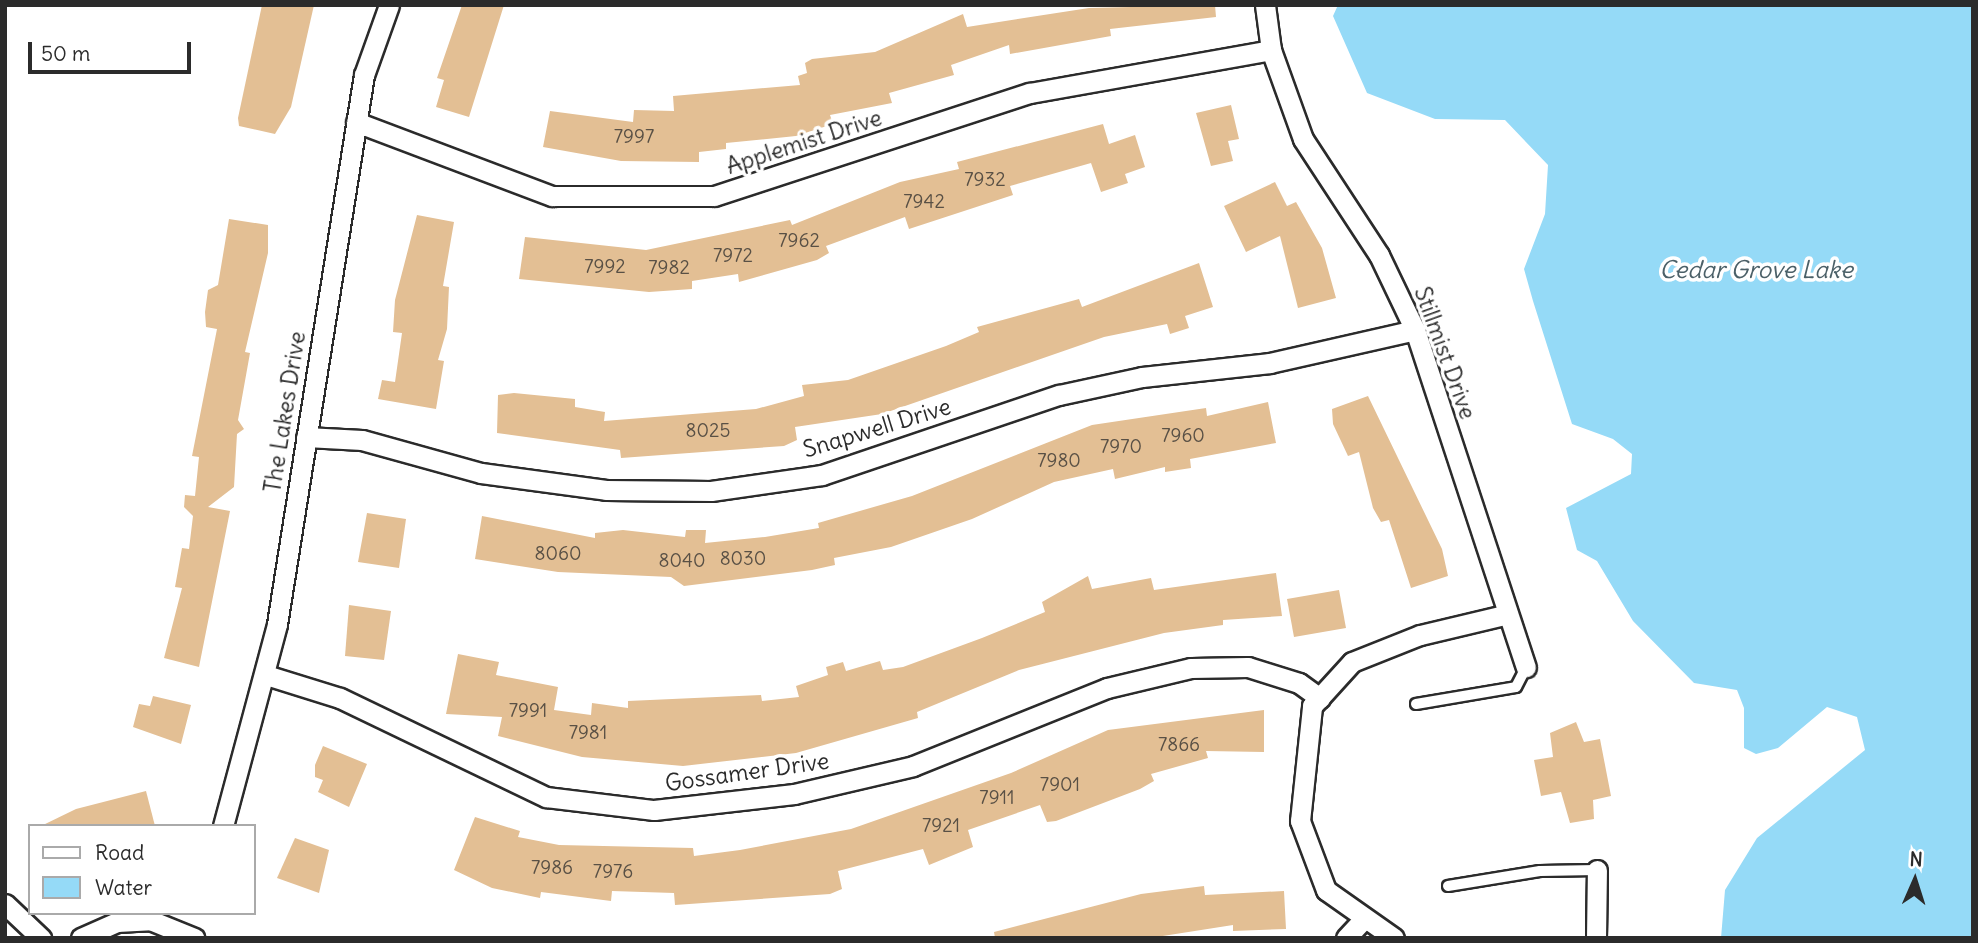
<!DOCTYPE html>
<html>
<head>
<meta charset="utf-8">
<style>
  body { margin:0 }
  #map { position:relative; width:1978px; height:943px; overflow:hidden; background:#fff; font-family:Delius,sans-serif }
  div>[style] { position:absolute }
  .water>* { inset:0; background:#95daf7 }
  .building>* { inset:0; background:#e3bf94 }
  .roads { filter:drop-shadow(2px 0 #2b2b2b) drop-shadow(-2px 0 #2b2b2b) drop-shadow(0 2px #2b2b2b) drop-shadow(0 -2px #2b2b2b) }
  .lane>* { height:10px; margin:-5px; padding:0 5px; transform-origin:5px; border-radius:5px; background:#fff }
  .street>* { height:19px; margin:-9.5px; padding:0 9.5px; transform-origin:9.5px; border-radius:9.5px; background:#fff }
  span { translate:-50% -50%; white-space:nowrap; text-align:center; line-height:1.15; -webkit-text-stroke:7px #fff; paint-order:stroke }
  .number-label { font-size:19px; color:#595045 }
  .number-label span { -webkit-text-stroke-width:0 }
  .street-label { font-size:23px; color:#2b2b2b }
  .water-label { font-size:24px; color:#4b6068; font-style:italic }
  .frame { position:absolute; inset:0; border:7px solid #2b2b2b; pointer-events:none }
  .legend { position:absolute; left:28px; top:824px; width:228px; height:91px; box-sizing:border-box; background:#fff; border:2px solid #aaa; margin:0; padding:9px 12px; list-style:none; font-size:21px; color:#2b2b2b }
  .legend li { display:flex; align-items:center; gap:14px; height:35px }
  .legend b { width:35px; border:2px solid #aaa }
  .north { position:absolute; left:1880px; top:845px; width:70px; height:70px; -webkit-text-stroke:5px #fff; paint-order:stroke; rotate:3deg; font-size:19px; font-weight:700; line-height:28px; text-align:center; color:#2b2b2b }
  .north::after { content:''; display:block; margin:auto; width:24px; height:32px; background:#2b2b2b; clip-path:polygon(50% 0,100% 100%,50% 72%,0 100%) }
  .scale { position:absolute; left:28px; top:42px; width:163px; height:32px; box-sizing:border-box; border:4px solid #2b2b2b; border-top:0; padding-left:9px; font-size:21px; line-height:24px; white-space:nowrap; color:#2b2b2b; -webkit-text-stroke:5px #fff; paint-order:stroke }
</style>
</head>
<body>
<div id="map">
  <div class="water">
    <i style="clip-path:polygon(1338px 5px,1973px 5px,1973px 938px,1721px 938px,1725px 890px,1757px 838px,1865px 750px,1857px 717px,1827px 707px,1778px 748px,1756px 754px,1744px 748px,1744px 708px,1737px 690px,1694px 683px,1633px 621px,1597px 561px,1577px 550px,1566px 508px,1631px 474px,1632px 454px,1613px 439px,1572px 424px,1533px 301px,1524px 269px,1545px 214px,1548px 165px,1505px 120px,1435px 119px,1367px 93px,1333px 16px)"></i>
  </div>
  <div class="building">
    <i style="clip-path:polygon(262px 5px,314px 5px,291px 107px,275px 134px,239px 126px,238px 118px)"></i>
    <i style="clip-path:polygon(462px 5px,504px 5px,469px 117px,436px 107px,444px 80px,437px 78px)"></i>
    <i style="clip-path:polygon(1215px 5px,1216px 17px,1110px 29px,1111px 36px,1010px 54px,1009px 45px,951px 65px,954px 75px,889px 93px,892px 103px,830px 115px,833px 124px,796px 136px,726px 143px,726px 149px,699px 152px,699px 162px,621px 161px,543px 147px,550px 111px,633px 122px,634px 110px,674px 111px,673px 96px,800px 85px,798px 76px,807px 73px,805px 63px,812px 59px,875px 52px,963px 14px,967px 27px,1089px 8px)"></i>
    <i style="clip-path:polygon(1231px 105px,1239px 139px,1228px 141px,1233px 161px,1211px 166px,1196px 113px)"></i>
    <i style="clip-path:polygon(1103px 124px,1109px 144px,1135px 135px,1145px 167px,1125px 174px,1128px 183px,1101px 192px,1091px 163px,1010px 186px,1013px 195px,909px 229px,905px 217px,826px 246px,829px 253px,817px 260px,739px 282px,738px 274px,692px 281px,692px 289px,649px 292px,519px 279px,525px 237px,646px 250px,790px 220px,792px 225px,900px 182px,959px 169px,957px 162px)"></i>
    <i style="clip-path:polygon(1275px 182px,1287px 206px,1296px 202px,1322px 248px,1336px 298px,1298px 308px,1280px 236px,1246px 252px,1224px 206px)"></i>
    <i style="clip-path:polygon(417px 215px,454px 222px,443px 286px,449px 287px,447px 329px,438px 360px,444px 361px,436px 409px,378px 399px,382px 380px,395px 382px,402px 333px,393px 332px,395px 300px)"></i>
    <i style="clip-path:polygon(229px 219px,268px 225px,268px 253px,245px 352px,250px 353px,238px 420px,244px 429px,237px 434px,234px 487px,208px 507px,230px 511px,199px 667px,164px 658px,182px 588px,175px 587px,182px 548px,189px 549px,193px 516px,184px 507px,185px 495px,195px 496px,199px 457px,192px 456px,217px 329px,206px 327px,205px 312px,208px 290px,218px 285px)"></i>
    <i style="clip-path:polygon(1199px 263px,1213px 307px,1185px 316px,1189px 328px,1170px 334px,1167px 324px,1104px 337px,882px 414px,795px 427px,797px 440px,784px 446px,621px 458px,620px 450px,497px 433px,498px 395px,514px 393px,575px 399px,575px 407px,605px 412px,604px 421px,756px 409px,804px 396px,802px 385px,848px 380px,946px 346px,979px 332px,977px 327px,1079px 299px,1082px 307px)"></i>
    <i style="clip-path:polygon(1368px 396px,1442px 549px,1448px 576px,1411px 588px,1389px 520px,1381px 522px,1373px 508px,1359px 452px,1348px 456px,1333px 424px,1332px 409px)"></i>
    <i style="clip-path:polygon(1268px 402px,1276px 443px,1190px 459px,1191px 468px,1165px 472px,1165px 467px,1115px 479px,1113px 469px,1054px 482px,972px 519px,891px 547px,834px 558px,835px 565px,812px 570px,684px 586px,671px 577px,558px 572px,475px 559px,482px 516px,595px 538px,595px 533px,623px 530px,685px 537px,686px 530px,706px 530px,705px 543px,765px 537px,819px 528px,818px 523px,912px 496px,1092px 425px,1206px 408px,1207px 416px)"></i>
    <i style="clip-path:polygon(367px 513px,406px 519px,399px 568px,358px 562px)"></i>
    <i style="clip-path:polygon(1276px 573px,1282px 616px,1223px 620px,1223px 625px,1164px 633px,1019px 670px,917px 712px,918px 718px,796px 753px,683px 766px,582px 757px,498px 736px,502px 717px,446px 714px,458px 654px,499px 662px,496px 675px,558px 687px,554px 710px,591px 715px,592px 703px,628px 708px,628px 701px,761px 695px,762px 701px,799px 697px,796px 686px,828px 675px,826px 667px,843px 662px,846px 671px,880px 661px,883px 670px,903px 667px,982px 638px,1045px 612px,1042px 602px,1088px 576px,1092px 589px,1151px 578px,1154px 590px)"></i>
    <i style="clip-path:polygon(1339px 590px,1346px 628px,1294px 637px,1287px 599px)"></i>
    <i style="clip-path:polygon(349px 605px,391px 611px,384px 660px,345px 656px)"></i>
    <i style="clip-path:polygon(153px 696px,191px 705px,181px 744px,133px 727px,139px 704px,150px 706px)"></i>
    <i style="clip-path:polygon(1264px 710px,1264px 752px,1206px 751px,1208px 758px,1151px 774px,1154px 781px,1140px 789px,1056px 821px,1047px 822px,1040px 805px,968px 830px,973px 847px,929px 865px,923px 849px,838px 871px,842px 889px,830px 894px,675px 905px,674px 893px,612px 891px,611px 901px,541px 892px,540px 898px,492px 888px,454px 870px,475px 817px,520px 831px,518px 837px,559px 845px,693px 848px,694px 856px,740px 850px,851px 829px,1011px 773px,1108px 730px)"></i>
    <i style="clip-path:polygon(1576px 722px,1584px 742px,1600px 739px,1611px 796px,1593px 800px,1594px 819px,1570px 823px,1561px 792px,1541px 796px,1534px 760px,1553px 757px,1550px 733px)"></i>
    <i style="clip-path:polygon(323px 746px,367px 764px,349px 807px,318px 792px,323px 780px,315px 777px,315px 765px)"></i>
    <i style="clip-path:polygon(146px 791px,155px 826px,41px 826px,76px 809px)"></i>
    <i style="clip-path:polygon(295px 838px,329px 850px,319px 893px,277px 878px)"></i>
    <i style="clip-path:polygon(1204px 886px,1205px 895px,1284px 891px,1286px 929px,1233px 931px,1233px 925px,1150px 938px,995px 938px,994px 932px,1141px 894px)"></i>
  </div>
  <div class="roads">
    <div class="lane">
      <i style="left:1416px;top:704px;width:101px;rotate:-9.6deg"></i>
      <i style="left:1516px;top:687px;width:22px;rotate:-63deg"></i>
      <i style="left:1448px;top:886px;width:93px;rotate:-9.3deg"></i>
      <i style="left:1540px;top:871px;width:57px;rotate:-1deg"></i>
    </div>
    <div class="street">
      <i style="left:1265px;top:5px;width:45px;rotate:82.4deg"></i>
      <i style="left:1271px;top:50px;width:95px;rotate:70.2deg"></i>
      <i style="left:1303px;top:139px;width:139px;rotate:56.8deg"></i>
      <i style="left:1379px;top:255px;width:83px;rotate:64.4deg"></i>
      <i style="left:1415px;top:330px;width:355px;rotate:71.8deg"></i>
      <i style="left:356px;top:122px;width:210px;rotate:20.7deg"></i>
      <i style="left:552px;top:196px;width:162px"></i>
      <i style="left:714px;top:196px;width:332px;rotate:-18.1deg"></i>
      <i style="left:1030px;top:93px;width:245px;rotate:-10.1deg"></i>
      <i style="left:306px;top:437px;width:56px;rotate:3.1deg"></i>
      <i style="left:362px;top:440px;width:123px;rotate:15.5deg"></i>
      <i style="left:481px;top:473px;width:126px;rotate:7.7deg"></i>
      <i style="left:606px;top:490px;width:105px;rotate:0.5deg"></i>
      <i style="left:711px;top:491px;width:112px;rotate:-8.2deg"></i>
      <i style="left:822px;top:475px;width:250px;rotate:-18.7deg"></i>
      <i style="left:1059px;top:395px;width:85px;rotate:-12.2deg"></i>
      <i style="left:1142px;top:377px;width:129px;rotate:-6.2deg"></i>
      <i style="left:1270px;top:363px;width:149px;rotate:-12.8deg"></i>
      <i style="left:266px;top:675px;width:77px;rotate:17.3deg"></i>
      <i style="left:340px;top:698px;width:229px;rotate:25.7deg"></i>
      <i style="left:546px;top:797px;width:109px;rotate:6.9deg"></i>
      <i style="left:654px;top:810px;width:141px;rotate:-6.5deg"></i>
      <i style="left:794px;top:794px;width:122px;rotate:-13.2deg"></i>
      <i style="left:913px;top:766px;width:209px;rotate:-21.9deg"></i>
      <i style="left:1107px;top:688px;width:86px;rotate:-13.4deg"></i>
      <i style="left:1191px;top:668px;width:57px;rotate:-1deg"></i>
      <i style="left:1248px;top:667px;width:53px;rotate:17.4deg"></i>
      <i style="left:1299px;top:683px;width:26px;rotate:36deg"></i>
      <i style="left:223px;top:826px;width:209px;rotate:-75deg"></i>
      <i style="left:277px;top:624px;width:556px;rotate:-81deg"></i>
      <i style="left:364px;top:75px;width:74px;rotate:-70.3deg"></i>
      <i style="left:5px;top:904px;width:50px;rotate:43.4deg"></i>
      <i style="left:81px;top:938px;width:39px;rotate:-24deg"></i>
      <i style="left:117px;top:922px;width:33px;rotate:-3deg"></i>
      <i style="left:150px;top:920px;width:48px;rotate:22.2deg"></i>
      <i style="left:1346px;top:938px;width:25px;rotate:-47deg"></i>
      <i style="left:1394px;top:938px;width:83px;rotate:-144.8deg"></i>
      <i style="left:1326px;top:890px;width:74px;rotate:-110.6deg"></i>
      <i style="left:1300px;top:821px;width:116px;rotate:-84deg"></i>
      <i style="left:1312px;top:706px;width:59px;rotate:-47.7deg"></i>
      <i style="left:1352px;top:662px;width:73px;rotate:-21.7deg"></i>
      <i style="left:1420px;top:635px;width:90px;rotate:-13.4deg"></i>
      <i style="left:1596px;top:938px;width:68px;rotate:-89.2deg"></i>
    </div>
  </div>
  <div class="number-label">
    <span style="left:634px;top:137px">7997</span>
    <span style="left:985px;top:180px">7932</span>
    <span style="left:924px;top:202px">7942</span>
    <span style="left:799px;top:241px">7962</span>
    <span style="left:733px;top:256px">7972</span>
    <span style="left:605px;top:267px">7992</span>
    <span style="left:669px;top:268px">7982</span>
    <span style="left:708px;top:431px">8025</span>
    <span style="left:1183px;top:436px">7960</span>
    <span style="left:1121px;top:447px">7970</span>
    <span style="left:1059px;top:461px">7980</span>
    <span style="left:558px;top:554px">8060</span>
    <span style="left:743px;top:559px">8030</span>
    <span style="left:682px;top:561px">8040</span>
    <span style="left:528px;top:711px">7991</span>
    <span style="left:588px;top:733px">7981</span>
    <span style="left:1179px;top:745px">7866</span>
    <span style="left:1060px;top:785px">7901</span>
    <span style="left:997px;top:798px">7911</span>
    <span style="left:941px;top:826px">7921</span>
    <span style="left:552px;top:868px">7986</span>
    <span style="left:613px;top:872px">7976</span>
  </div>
  <div class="street-label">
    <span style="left:804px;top:142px;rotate:-18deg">Applemist Drive</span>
    <span style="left:1445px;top:353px;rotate:70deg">Stillmist Drive</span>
    <span style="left:285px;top:412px;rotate:-81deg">The Lakes Drive</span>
    <span style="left:877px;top:428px;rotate:-17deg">Snapwell Drive</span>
    <span style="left:747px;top:772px;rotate:-8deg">Gossamer Drive</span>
  </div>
  <div class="water-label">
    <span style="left:1756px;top:270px">Cedar Grove Lake</span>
  </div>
  <div class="frame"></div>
  <ul class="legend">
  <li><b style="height:9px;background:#fff"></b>Road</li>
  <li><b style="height:19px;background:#95daf7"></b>Water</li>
  </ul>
  <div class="north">N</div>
  <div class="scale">50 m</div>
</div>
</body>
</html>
